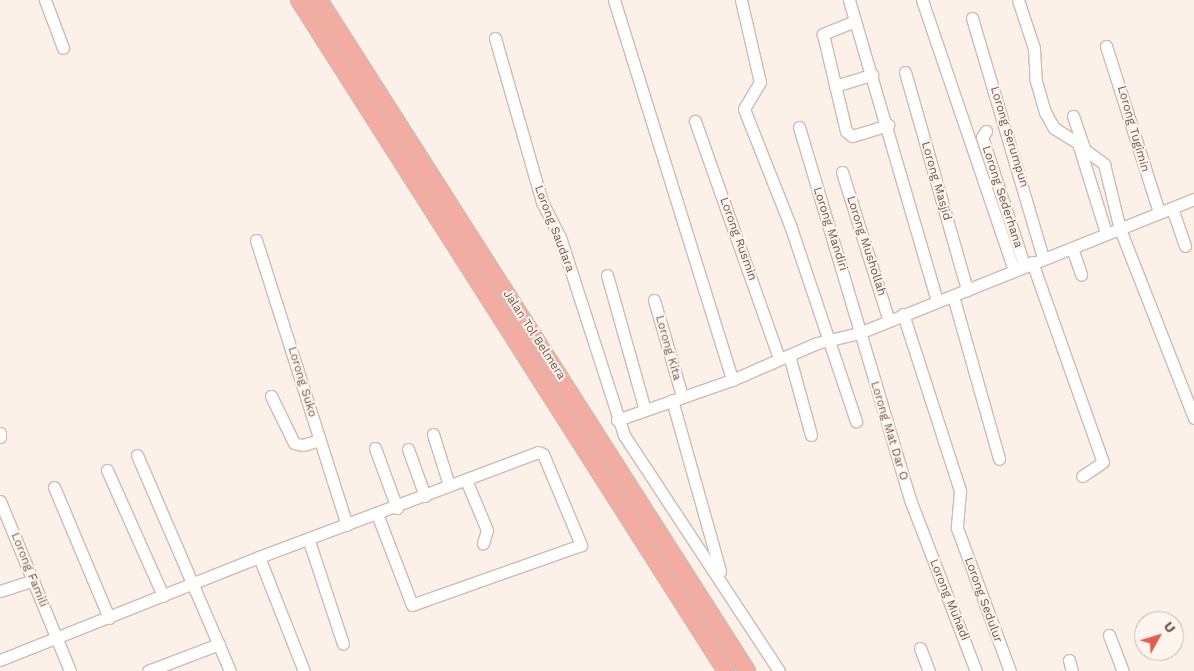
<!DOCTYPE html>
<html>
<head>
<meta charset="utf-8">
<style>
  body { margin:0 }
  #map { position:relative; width:1194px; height:671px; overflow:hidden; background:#fcf1e8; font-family:"Work Sans",sans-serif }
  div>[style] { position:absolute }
  .roads { filter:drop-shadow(1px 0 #d0bab1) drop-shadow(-1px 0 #d0bab1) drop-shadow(0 1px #d0bab1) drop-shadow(0 -1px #d0bab1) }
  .minor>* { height:11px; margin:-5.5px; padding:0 5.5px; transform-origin:5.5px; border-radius:5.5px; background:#fff }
  .highway>* { height:16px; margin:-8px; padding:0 8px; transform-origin:8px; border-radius:8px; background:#f3aca1 }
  span { translate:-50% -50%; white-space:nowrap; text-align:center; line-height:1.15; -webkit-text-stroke:4px #fef6ee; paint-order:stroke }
  .street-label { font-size:12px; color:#75564d }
  .north { position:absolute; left:1134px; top:611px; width:50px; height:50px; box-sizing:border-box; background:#fef6ee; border:1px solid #c7b6ae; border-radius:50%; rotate:51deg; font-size:14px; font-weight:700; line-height:20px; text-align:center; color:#75564d }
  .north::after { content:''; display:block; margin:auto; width:18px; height:22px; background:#e15f52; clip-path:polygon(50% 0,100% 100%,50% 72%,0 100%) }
</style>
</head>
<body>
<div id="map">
  <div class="roads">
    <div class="minor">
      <i style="left:45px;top:0;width:51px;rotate:69.4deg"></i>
      <i style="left:614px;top:0;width:398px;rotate:72.7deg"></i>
      <i style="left:741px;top:0;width:84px;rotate:77deg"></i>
      <i style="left:760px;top:82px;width:31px;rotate:121deg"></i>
      <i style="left:744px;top:109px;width:128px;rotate:68.4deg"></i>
      <i style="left:791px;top:228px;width:204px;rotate:71.4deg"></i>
      <i style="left:849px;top:0;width:314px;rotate:73.7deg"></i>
      <i style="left:922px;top:0;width:285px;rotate:71.2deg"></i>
      <i style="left:1018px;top:0;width:51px;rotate:71.6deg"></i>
      <i style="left:1034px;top:48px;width:33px;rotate:87deg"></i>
      <i style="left:1036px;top:81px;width:32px;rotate:74deg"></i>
      <i style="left:1045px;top:112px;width:18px;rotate:61deg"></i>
      <i style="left:1054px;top:128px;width:28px;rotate:32deg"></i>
      <i style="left:1078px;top:143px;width:94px;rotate:72.7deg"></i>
      <i style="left:972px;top:18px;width:250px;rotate:73.5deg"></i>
      <i style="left:855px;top:21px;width:35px;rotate:158deg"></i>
      <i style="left:823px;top:34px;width:100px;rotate:76.7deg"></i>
      <i style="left:846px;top:131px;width:8px;rotate:40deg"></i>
      <i style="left:852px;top:136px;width:38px;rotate:-17deg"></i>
      <i style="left:495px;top:38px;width:171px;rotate:74deg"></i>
      <i style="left:542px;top:202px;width:39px;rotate:63deg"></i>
      <i style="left:560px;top:237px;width:208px;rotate:72.1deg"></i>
      <i style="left:624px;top:435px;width:282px;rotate:56.7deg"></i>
      <i style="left:1106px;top:46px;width:174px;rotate:72.3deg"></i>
      <i style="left:905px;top:72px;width:227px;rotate:74.1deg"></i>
      <i style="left:835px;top:86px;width:39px;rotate:-17deg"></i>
      <i style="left:1073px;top:116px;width:36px;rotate:71deg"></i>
      <i style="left:1085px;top:150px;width:24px;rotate:36deg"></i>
      <i style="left:1104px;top:164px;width:67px;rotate:76.2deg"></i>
      <i style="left:1120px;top:229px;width:203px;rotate:68.6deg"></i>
      <i style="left:695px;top:121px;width:251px;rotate:70.5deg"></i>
      <i style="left:799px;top:127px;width:391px;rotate:73.4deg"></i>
      <i style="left:911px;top:502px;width:181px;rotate:69deg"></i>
      <i style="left:986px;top:131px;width:7px;rotate:124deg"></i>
      <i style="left:982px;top:137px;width:135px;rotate:71.8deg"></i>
      <i style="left:842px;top:172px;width:156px;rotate:72.5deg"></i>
      <i style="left:1172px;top:208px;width:40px;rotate:71.1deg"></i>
      <i style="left:256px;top:240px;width:299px;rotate:72.3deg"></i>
      <i style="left:1072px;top:248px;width:28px;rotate:71deg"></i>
      <i style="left:1032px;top:262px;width:212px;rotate:70.5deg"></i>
      <i style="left:1103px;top:462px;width:25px;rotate:146deg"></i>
      <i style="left:607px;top:275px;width:140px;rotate:74.3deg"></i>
      <i style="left:953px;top:296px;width:169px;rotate:74.2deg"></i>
      <i style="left:654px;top:300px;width:100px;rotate:73.7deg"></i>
      <i style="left:903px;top:314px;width:186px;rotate:72.1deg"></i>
      <i style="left:960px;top:491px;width:37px;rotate:95deg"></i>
      <i style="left:957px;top:528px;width:153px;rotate:69.7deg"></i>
      <i style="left:789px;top:355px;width:83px;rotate:74.6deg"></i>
      <i style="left:271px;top:396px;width:52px;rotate:63.9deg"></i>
      <i style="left:294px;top:443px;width:9px;rotate:13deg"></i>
      <i style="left:303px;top:445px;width:17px;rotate:-17deg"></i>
      <i style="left:672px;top:400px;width:178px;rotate:74.3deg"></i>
      <i style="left:617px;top:420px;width:122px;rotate:-19.2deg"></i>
      <i style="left:732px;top:380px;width:93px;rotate:-23.5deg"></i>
      <i style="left:817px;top:343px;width:43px;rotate:-13.4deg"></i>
      <i style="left:859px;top:333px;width:361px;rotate:-21.8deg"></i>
      <i style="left:0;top:433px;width:4px;rotate:90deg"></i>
      <i style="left:433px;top:434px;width:53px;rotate:72.6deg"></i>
      <i style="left:375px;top:448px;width:64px;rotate:69.9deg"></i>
      <i style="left:408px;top:449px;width:50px;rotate:70.1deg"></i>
      <i style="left:137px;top:455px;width:235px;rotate:66.7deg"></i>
      <i style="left:107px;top:470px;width:138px;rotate:66deg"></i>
      <i style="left:466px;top:480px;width:54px;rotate:67.2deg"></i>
      <i style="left:487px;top:530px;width:14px;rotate:107deg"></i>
      <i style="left:54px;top:487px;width:142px;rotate:67.2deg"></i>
      <i style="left:0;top:501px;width:184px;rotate:67.6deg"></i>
      <i style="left:309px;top:541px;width:108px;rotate:71.7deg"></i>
      <i style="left:259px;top:557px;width:123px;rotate:68.5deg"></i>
      <i style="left:0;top:591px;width:35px;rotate:-18deg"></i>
      <i style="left:1109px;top:635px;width:39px;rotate:69deg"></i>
      <i style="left:920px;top:648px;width:25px;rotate:69deg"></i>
      <i style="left:0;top:660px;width:279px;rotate:-21.7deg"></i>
      <i style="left:259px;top:557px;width:298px;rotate:-20.6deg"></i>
      <i style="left:538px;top:452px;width:5px;rotate:22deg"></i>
      <i style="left:543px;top:454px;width:99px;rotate:67.3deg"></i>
      <i style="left:581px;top:545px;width:179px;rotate:160.5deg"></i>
      <i style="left:412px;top:605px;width:97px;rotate:-111deg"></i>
      <i style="left:1069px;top:660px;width:11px;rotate:75deg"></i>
      <i style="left:148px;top:671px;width:76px;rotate:-20.8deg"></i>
    </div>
    <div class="highway">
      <i style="left:299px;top:0;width:795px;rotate:57.53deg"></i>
      <i style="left:319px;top:0;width:796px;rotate:57.47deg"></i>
    </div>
  </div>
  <div class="street-label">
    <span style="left:1133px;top:129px;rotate:74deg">Lorong Tugimin</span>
    <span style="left:1009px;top:137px;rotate:73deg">Lorong Serumpun</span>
    <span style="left:936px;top:181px;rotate:74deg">Lorong Masjid</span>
    <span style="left:1002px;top:197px;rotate:72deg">Lorong Sederhana</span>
    <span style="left:554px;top:229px;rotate:69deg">Lorong Saudara</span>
    <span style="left:830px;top:229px;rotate:72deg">Lorong Mandiri</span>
    <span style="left:738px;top:239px;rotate:70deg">Lorong Rusmin</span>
    <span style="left:866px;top:246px;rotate:72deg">Lorong Mushollah</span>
    <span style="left:534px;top:335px;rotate:57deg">Jalan Tol Belmera</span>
    <span style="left:668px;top:348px;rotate:74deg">Lorong Kita</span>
    <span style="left:302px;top:382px;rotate:73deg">Lorong Suko</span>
    <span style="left:889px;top:431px;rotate:73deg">Lorong Mat Dar O</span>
    <span style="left:29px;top:570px;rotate:68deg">Lorong Famili</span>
    <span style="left:949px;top:600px;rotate:68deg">Lorong Muhadi</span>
    <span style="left:983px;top:600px;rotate:70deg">Lorong Sedulur</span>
  </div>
  <div class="north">U</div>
</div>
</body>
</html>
